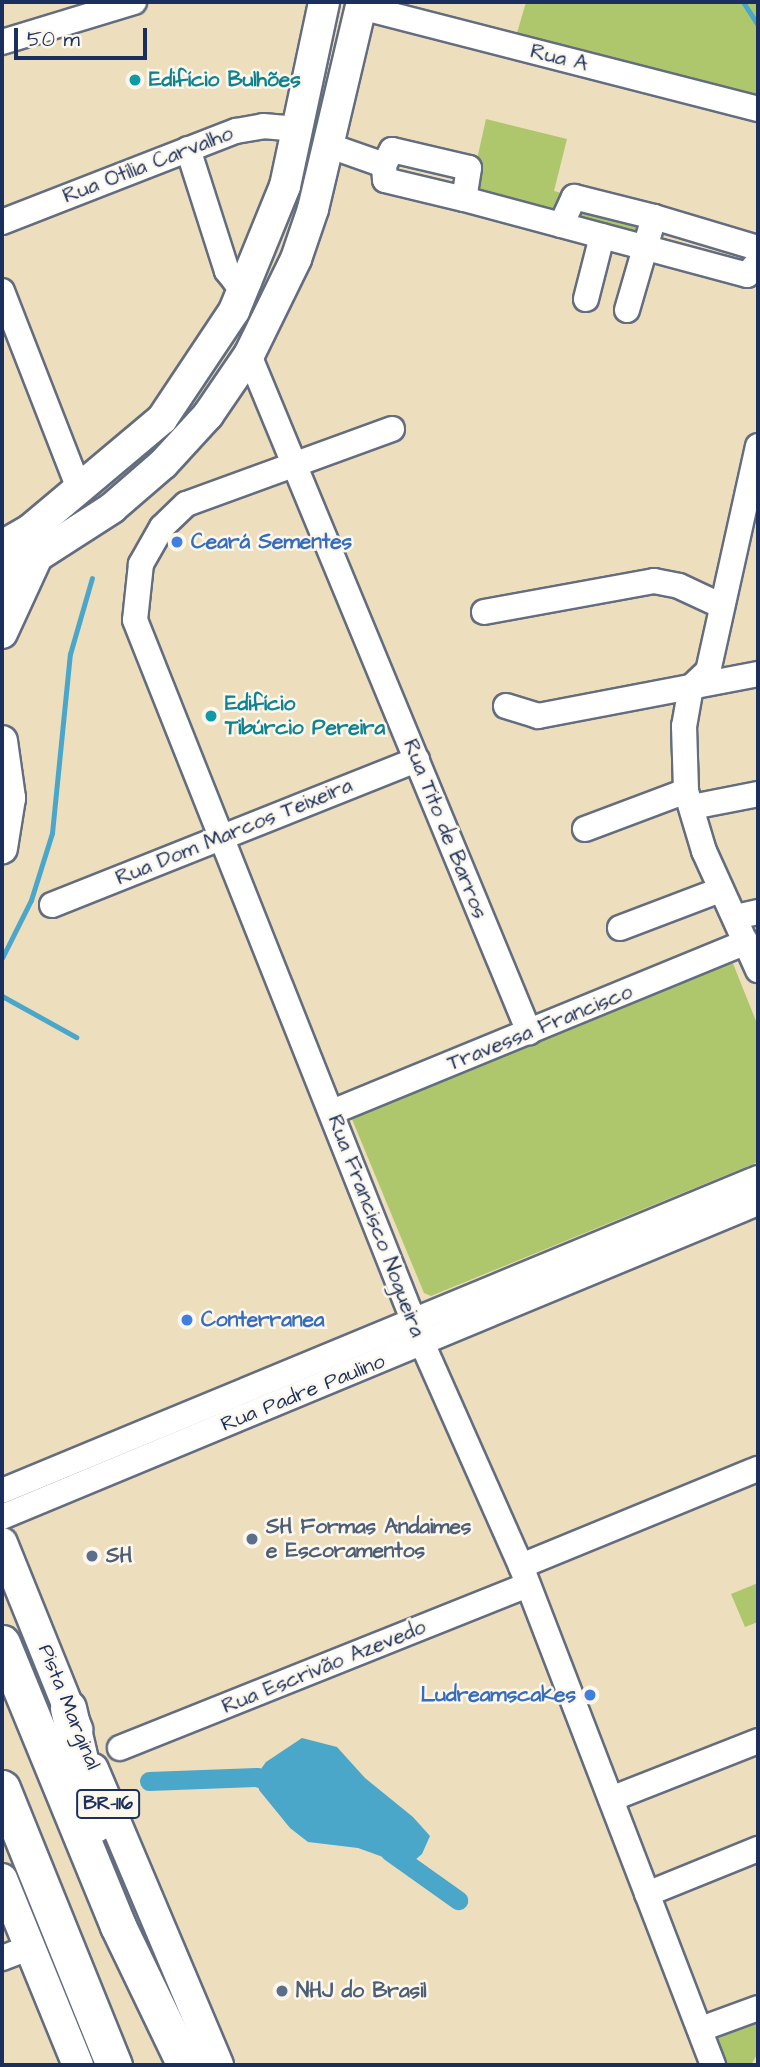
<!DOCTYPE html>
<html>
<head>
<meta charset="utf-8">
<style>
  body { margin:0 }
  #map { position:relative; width:760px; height:2067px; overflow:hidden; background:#eddfbd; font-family:"Architects Daughter",sans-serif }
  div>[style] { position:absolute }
  .green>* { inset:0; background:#afc76c }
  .water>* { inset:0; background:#4ba7c9 }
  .stream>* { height:5px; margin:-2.5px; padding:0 2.5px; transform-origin:2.5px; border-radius:2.5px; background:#4ba7c9 }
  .canal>* { height:19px; margin:-9.5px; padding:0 9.5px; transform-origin:9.5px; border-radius:9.5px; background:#4ba7c9 }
  .roads { filter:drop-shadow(2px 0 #646d7f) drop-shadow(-2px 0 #646d7f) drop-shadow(0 2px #646d7f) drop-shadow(0 -2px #646d7f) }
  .minor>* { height:24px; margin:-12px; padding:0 12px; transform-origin:12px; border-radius:12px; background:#fff }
  .major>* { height:30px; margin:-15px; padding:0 15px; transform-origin:15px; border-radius:15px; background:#fff }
  .highway>* { height:35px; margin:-17.5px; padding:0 17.5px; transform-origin:17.5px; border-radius:17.5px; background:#fff }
  .dots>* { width:19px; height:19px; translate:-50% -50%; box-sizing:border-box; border:4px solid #fbf7ec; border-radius:50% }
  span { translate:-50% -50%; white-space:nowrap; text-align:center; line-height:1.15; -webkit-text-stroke:5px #fbf7ec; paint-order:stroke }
  .shield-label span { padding:2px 5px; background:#fbf7ec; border:2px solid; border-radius:5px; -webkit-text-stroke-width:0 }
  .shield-label { font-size:19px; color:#1b2f5e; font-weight:700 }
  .street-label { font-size:21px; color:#1b2f5e }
  .culture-label { font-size:21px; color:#0d838f; font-weight:700 }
  .left { translate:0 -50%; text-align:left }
  .shop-label { font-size:21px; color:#366cbe; font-weight:700 }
  .right { translate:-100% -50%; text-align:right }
  .service-label { font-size:21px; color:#4e5e75; font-weight:700 }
  .frame { position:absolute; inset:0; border:4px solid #1b2f5e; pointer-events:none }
  .scale { position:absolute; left:14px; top:28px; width:133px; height:32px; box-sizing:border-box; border:4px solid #1b2f5e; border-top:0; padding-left:9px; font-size:21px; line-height:24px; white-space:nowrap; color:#1b2f5e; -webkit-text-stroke:5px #fbf7ec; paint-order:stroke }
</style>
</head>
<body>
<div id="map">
  <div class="green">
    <i style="clip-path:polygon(526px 2px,758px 2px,758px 97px,517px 33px)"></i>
    <i style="clip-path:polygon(486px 119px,567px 139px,554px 191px,647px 214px,640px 239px,469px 195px)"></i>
    <i style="clip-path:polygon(730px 956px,758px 1026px,758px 1162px,431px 1296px,424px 1293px,349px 1112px)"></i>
    <i style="clip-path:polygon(758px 1583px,758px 1622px,745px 1627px,731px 1594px)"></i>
    <i style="clip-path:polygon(758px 2016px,758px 2053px,751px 2065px,726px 2065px,717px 2033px)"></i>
  </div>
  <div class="water">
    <i style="clip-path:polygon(302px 1738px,337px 1747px,365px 1778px,413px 1817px,430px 1836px,422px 1854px,408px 1866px,358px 1848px,308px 1842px,290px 1828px,259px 1790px,258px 1773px,266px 1762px)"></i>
  </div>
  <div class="stream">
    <i style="left:743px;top:2px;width:27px;rotate:57deg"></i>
    <i style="left:2px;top:958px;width:65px;rotate:-63.4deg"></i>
    <i style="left:31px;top:900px;width:70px;rotate:-72.6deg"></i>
    <i style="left:52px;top:833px;width:180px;rotate:-84.3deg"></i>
    <i style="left:70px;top:654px;width:79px;rotate:-73.9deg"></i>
    <i style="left:2px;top:996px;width:85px;rotate:29deg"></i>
  </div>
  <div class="canal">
    <i style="left:149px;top:1781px;width:108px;rotate:-2.1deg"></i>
    <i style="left:257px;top:1777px;width:28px;rotate:23deg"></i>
    <i style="left:389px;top:1851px;width:85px;rotate:35.4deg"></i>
  </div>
  <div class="roads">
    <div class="minor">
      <i style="left:361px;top:7px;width:410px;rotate:14.4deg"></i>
      <i style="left:2px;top:42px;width:138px;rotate:-16.9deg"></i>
      <i style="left:330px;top:146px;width:57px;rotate:19.4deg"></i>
      <i style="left:188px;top:149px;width:128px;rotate:72.3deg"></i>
      <i style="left:227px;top:271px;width:13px;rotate:51deg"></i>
      <i style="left:235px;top:281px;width:14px;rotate:4deg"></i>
      <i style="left:392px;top:150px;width:79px;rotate:13.2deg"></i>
      <i style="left:469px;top:168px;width:31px;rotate:99deg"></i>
      <i style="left:464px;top:199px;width:81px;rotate:-166.5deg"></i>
      <i style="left:385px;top:180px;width:15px;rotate:-94deg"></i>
      <i style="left:384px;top:165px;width:17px;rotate:-62deg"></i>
      <i style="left:464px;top:199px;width:293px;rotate:15deg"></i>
      <i style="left:747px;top:275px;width:17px;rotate:-50deg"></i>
      <i style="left:2px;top:222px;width:251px;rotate:-21.3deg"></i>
      <i style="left:236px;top:131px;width:27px;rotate:-10deg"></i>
      <i style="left:263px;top:126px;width:35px;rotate:5deg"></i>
      <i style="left:561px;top:225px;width:31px;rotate:-65deg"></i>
      <i style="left:574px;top:197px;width:82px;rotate:14deg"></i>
      <i style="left:2px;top:291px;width:212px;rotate:68.7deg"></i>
      <i style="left:586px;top:299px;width:65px;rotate:-75.7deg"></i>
      <i style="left:627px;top:310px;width:97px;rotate:-73.8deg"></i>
      <i style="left:654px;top:217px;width:109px;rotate:16.6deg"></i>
      <i style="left:249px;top:355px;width:733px;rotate:67.53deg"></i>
      <i style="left:392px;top:429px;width:219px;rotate:160deg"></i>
      <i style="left:186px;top:504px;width:33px;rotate:136deg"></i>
      <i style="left:162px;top:527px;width:43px;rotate:119.6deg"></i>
      <i style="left:141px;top:564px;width:56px;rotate:96.1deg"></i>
      <i style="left:135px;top:620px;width:780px;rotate:68.33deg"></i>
      <i style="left:423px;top:1345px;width:242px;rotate:66.1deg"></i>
      <i style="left:521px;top:1566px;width:535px;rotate:68.95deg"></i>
      <i style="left:758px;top:446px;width:230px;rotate:102.5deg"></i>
      <i style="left:708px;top:671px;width:23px;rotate:137deg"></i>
      <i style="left:691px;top:687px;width:40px;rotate:100deg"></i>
      <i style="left:684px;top:726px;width:65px;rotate:88.2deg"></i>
      <i style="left:686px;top:791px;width:63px;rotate:73.3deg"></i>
      <i style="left:704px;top:851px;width:131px;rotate:65.6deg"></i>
      <i style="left:484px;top:612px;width:173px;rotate:-10.3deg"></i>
      <i style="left:654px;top:581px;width:25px;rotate:11deg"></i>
      <i style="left:679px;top:586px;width:47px;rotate:24.9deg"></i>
      <i style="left:506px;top:706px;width:34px;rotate:17deg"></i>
      <i style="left:538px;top:716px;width:224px;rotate:-10.8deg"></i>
      <i style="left:692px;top:807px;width:67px;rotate:-11.1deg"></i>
      <i style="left:585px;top:829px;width:108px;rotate:-20.6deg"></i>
      <i style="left:52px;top:905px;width:393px;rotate:-21.7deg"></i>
      <i style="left:736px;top:917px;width:23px;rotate:-13deg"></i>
      <i style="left:620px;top:928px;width:107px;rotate:-20.8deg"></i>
      <i style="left:332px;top:1112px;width:448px;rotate:-22.3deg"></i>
      <i style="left:2px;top:1491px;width:818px;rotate:-22.49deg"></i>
      <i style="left:2px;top:1517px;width:819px;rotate:-22.56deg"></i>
      <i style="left:521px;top:1566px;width:256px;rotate:-22.3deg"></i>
      <i style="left:120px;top:1748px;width:438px;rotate:-21.8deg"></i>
      <i style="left:611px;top:1799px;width:158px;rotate:-21.5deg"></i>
      <i style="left:647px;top:1894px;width:120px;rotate:-22.1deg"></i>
      <i style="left:2px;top:1958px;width:30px;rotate:-21deg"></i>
      <i style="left:701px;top:2029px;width:61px;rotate:-20.2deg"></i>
    </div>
    <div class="major">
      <i style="left:2px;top:546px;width:34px;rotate:-30deg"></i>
      <i style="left:31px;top:529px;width:171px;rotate:-40deg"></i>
      <i style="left:162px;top:419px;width:130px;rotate:-56.3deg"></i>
      <i style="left:234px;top:311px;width:135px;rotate:-67.8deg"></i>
      <i style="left:285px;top:186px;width:188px;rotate:-78deg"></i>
      <i style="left:2px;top:579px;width:131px;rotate:-32.8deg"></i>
      <i style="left:112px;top:508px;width:67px;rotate:-40.8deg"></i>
      <i style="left:163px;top:464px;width:67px;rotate:-47.4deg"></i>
      <i style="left:208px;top:415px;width:73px;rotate:-55.7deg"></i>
      <i style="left:249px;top:355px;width:107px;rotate:-63.9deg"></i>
      <i style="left:296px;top:259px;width:53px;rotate:-71.2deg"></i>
      <i style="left:313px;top:209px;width:213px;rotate:-76.7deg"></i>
      <i style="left:2px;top:633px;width:81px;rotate:-65.3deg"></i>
      <i style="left:2px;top:741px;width:58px;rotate:82deg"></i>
      <i style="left:10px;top:798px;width:51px;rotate:99.1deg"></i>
      <i style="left:2px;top:1543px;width:201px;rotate:68deg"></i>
      <i style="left:93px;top:1769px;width:321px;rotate:67.1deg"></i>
      <i style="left:2px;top:1879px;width:201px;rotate:67.8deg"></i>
    </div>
    <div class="highway">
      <i style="left:2px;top:1643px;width:306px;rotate:67.7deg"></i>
      <i style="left:118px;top:1926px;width:154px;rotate:64.3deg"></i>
      <i style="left:68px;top:1708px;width:119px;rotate:76.9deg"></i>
      <i style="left:2px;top:1788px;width:299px;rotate:68deg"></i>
    </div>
  </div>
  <div class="dots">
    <i style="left:135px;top:80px;background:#0f9aa8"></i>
    <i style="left:177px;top:542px;background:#3f7fe0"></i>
    <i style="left:211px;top:716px;background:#0f9aa8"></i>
    <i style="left:187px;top:1320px;background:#3f7fe0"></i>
    <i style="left:252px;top:1539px;background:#5c6f8a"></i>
    <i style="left:92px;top:1556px;background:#5c6f8a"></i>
    <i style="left:590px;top:1695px;background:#3f7fe0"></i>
    <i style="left:282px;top:1991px;background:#5c6f8a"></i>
  </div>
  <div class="shield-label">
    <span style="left:108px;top:1804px">BR-116</span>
  </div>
  <div class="street-label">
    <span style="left:559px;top:58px;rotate:14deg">Rua A</span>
    <span style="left:148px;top:165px;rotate:-21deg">Rua Otília Carvalho</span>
    <span style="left:445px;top:829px;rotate:68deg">Rua Tito de Barros</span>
    <span style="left:234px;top:832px;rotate:-22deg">Rua Dom Marcos Teixeira</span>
    <span style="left:540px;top:1028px;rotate:-22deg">Travessa Francisco</span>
    <span style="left:376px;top:1226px;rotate:69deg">Rua Francisco Nogueira</span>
    <span style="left:303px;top:1393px;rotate:-22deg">Rua Padre Paulino</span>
    <span style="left:324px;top:1667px;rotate:-22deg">Rua Escrivão Azevedo</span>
    <span style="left:69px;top:1707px;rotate:68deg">Pista Marginal</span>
  </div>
  <div class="culture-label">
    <span class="left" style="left:149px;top:80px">Edifício Bulhões</span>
    <span class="left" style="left:225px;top:716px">Edifício<br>Tibúrcio Pereira</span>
  </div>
  <div class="shop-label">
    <span class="left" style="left:191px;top:542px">Ceará Sementes</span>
    <span class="left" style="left:201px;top:1320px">Conterranea</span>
    <span class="right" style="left:576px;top:1695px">Ludreamscakes</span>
  </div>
  <div class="service-label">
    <span class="left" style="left:266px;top:1539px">SH Formas Andaimes<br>e Escoramentos</span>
    <span class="left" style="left:106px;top:1556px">SH</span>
    <span class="left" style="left:296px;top:1991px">NHJ do Brasil</span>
  </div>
  <div class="frame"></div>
  <div class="scale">50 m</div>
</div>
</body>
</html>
